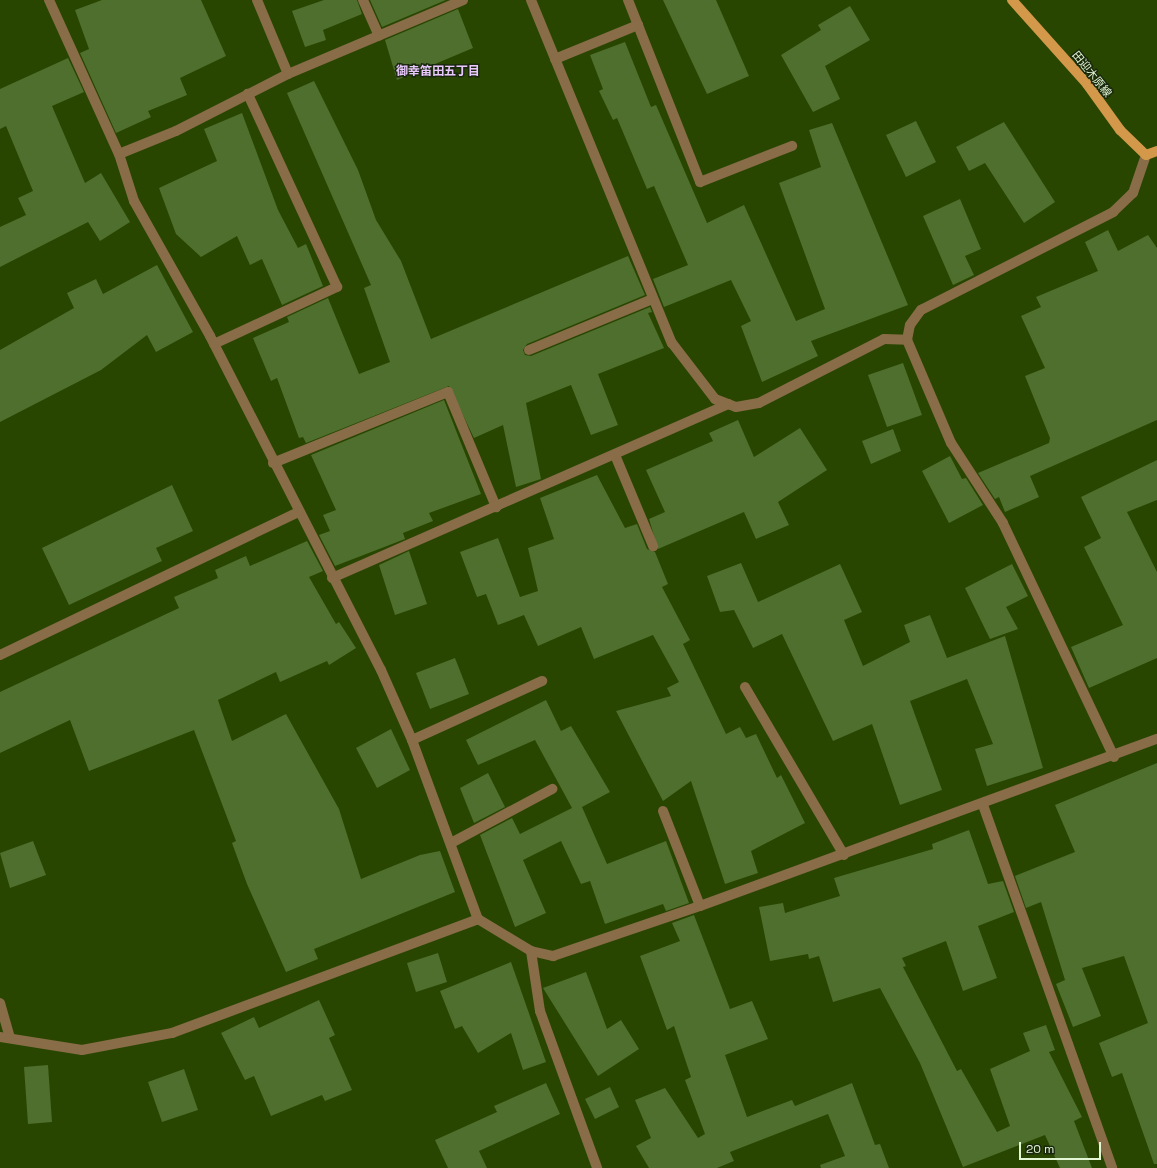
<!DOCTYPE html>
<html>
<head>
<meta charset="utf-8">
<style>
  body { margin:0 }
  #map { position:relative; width:1157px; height:1168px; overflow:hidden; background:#284600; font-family:"Space Grotesk","Noto Sans JP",sans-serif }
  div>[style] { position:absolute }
  .building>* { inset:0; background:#4e6f2d }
  .minor>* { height:10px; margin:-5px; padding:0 5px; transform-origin:5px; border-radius:5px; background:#896c48 }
  .major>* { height:10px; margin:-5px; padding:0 5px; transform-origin:5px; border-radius:5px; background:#d4984a }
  span { translate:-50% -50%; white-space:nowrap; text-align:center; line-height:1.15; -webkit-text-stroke:3px #1a280d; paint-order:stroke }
  .street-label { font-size:11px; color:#e3f7d4 }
  .neighbourhood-label { font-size:12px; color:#e8c8fd; font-weight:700 }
  .scale { position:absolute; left:1019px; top:1142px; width:82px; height:18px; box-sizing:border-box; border:2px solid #e3f7d4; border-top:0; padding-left:5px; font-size:12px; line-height:14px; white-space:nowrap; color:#e3f7d4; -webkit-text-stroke:3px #1a280d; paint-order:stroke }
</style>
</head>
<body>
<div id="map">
  <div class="building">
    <i style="clip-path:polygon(102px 0,201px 0,226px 56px,180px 78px,187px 95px,148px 111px,151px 117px,116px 133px,80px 53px,89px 49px,75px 10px)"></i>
    <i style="clip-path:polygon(324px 0,357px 0,362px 14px,323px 30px,326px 40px,305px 47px,292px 11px)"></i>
    <i style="clip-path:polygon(370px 0,446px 0,382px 27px)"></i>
    <i style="clip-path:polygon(663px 0,716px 0,749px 76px,707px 94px)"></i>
    <i style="clip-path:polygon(850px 6px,870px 40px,825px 66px,840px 99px,813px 112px,781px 55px,821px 30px,818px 25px)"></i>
    <i style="clip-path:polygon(458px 9px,473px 48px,397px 80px,385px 40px)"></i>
    <i style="clip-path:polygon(625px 42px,651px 107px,656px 105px,707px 223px,744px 205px,796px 321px,825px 309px,779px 183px,821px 167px,809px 130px,832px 123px,908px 305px,811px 341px,818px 356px,762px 382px,741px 326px,751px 321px,731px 280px,664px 307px,653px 279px,688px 265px,654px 186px,647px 189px,617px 118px,613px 120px,599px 91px,603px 89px,590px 55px)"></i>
    <i style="clip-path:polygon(68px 58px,84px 92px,52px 106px,85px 183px,101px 173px,130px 222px,100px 241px,88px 222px,0 267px,0 227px,26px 215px,18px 198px,33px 191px,6px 126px,0 129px,0 89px)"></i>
    <i style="clip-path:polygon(314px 81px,358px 170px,376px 220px,401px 261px,431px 339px,628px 256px,645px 295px,527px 344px,523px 350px,525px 355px,531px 356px,650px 307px,652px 312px,648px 313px,664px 348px,598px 374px,618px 425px,591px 435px,571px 385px,526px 403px,541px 479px,516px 487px,503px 425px,474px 438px,449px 386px,306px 443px,303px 437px,299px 438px,277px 378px,271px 381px,253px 338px,289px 322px,287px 317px,328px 298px,359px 374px,390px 362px,364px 288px,371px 285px,287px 93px)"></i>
    <i style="clip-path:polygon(242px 113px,278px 210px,298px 248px,306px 244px,323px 286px,282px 305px,262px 259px,250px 265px,237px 236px,201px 257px,176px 234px,159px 188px,217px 161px,204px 129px)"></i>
    <i style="clip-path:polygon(916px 121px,936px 162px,906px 177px,886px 135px)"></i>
    <i style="clip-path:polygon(1004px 122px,1055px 202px,1024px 223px,985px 163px,969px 171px,956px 147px)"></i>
    <i style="clip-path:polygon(960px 199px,981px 249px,965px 256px,974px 275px,953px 285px,923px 216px)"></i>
    <i style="clip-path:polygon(1108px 230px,1118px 251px,1148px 235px,1157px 248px,1157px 420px,1030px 476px,1039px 497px,1005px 512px,999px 497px,995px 499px,978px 473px,1049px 443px,1050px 438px,1025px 376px,1045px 368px,1021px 316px,1041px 307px,1036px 297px,1098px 271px,1085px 242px)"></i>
    <i style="clip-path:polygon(157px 265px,193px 332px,156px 352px,147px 335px,101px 370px,0 422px,0 350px,74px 308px,67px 293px,96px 279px,103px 294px)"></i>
    <i style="clip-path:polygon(903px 363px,922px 415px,887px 427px,868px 375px)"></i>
    <i style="clip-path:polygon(444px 400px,481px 494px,429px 513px,433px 521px,403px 533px,405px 539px,335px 566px,319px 535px,330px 531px,323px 515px,336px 510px,311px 455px)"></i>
    <i style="clip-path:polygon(738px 420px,754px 457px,800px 428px,827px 470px,778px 502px,789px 525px,756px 539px,744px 512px,658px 549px,649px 519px,665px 512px,646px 470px,713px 441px,709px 433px)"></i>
    <i style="clip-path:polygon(893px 429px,901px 451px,871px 464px,862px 441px)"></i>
    <i style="clip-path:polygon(950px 456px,962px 479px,966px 478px,983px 505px,949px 523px,922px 471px)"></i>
    <i style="clip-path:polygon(1157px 460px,1157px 500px,1127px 512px,1157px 572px,1157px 658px,1089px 688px,1071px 647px,1123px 625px,1084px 547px,1101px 538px,1081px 497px)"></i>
    <i style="clip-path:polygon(597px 475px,625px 528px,637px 524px,647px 549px,655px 552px,668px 584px,662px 587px,690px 640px,683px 644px,726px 734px,740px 727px,746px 738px,756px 734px,777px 778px,781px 775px,805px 823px,751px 851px,758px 873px,725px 884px,691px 781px,663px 801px,616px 711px,671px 696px,667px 688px,679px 682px,653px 635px,594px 659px,581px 627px,538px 646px,524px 615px,498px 625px,486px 594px,477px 597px,460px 552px,498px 538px,520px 597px,538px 591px,528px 548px,554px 539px,540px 498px)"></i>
    <i style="clip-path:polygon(172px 485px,193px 531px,156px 548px,162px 561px,69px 605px,42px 548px)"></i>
    <i style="clip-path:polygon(307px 541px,323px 571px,309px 577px,336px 624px,339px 622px,356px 648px,329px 665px,327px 661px,280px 682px,276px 672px,218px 700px,232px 741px,286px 714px,339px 809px,361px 879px,420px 855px,440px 851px,455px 892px,314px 949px,318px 959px,286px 972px,247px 884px,232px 843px,236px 841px,194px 730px,89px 771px,70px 720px,0 753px,0 692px,179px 608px,174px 597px,218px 578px,215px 570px,246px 556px,250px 566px)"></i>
    <i style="clip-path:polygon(409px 551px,427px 604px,395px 615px,379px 565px)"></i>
    <i style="clip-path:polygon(741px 563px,758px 602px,840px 564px,862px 612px,844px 620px,863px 666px,910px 642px,904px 625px,930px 615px,947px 658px,1005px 636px,1043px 768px,987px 786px,975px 749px,993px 744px,967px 679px,910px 701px,942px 790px,900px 805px,872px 724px,833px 741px,782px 634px,753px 648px,734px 610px,720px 612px,707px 576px)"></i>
    <i style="clip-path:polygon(1012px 564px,1028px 596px,1006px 607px,1018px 629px,990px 639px,965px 588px)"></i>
    <i style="clip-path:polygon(455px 658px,469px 694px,430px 709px,416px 673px)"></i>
    <i style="clip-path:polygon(546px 700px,561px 731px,571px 726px,610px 792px,582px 807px,607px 864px,666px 841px,689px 903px,666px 911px,663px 904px,605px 924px,590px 881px,581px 884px,561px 841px,523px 860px,546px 913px,515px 927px,480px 835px,512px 818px,520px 834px,572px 808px,535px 740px,478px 765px,466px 740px)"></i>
    <i style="clip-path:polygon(391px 729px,410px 770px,377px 788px,356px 748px)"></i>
    <i style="clip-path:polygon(1157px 763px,1157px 1164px,1154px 1164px,1122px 1073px,1112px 1077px,1099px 1043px,1148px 1023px,1124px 956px,1082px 968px,1101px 1016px,1073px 1027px,1056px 984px,1065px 980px,1041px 902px,1026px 908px,1015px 876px,1075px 852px,1055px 805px)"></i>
    <i style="clip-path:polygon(488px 773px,505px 807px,474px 823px,460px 788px)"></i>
    <i style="clip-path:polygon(969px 830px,988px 884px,1003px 881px,1014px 912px,978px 926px,997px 978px,963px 991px,946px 941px,902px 958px,906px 966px,903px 967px,957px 1071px,961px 1069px,997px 1132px,1010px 1126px,990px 1069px,1030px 1051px,1023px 1033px,1046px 1025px,1055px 1050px,1049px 1052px,1082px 1117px,1074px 1121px,1092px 1168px,1060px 1168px,1045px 1135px,963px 1167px,920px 1063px,880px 988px,833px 1002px,819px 956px,809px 959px,808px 954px,770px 961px,759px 907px,783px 903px,785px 913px,840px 896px,834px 878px,933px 849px,932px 844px)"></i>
    <i style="clip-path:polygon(33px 841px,46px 875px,10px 888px,0 853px)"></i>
    <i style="clip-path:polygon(694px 915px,730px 1009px,752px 1001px,768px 1039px,725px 1055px,747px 1117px,792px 1100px,795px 1106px,852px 1083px,875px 1145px,880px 1144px,889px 1168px,821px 1168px,820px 1165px,845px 1156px,828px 1114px,730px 1152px,734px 1161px,717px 1168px,649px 1168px,636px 1146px,651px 1138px,635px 1100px,665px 1088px,698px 1138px,705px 1134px,685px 1080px,691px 1077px,674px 1026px,667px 1030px,640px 956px,680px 941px,672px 923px)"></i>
    <i style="clip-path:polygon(438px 953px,447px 982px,416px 992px,407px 963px)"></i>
    <i style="clip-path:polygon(511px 962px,546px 1062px,523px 1070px,511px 1033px,478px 1053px,462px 1026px,455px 1029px,440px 991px)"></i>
    <i style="clip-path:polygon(586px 972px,607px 1029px,621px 1020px,639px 1049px,598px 1076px,543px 988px)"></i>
    <i style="clip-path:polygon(319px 1000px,335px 1035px,329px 1038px,352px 1090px,325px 1101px,322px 1095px,271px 1116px,254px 1076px,245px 1080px,221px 1033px,254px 1017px,259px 1028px)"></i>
    <i style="clip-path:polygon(48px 1065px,52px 1122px,28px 1124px,24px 1067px)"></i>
    <i style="clip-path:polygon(184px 1069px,198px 1110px,162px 1122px,148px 1082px)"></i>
    <i style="clip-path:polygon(546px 1083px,560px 1114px,479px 1151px,487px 1168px,448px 1168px,435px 1140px,497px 1112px,494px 1106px)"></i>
    <i style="clip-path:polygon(610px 1087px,619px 1107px,595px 1119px,585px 1099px)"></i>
  </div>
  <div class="minor">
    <i style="left:49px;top:0;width:169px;rotate:65.6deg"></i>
    <i style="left:119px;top:154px;width:49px;rotate:72.3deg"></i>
    <i style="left:134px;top:201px;width:155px;rotate:60.6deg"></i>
    <i style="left:210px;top:336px;width:375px;rotate:62.9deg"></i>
    <i style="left:381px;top:670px;width:77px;rotate:66.1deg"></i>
    <i style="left:412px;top:740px;width:191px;rotate:69.8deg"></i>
    <i style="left:478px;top:919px;width:62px;rotate:31.1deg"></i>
    <i style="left:531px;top:951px;width:23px;rotate:13deg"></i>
    <i style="left:553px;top:956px;width:155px;rotate:-18.8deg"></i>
    <i style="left:700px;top:906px;width:487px;rotate:-20.1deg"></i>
    <i style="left:257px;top:0;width:80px;rotate:67.3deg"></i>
    <i style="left:363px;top:0;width:39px;rotate:66deg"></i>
    <i style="left:531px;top:0;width:371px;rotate:67.7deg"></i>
    <i style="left:672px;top:343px;width:71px;rotate:52.5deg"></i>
    <i style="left:715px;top:399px;width:22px;rotate:21deg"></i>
    <i style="left:736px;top:407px;width:23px;rotate:-10deg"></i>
    <i style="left:759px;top:403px;width:140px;rotate:-27.1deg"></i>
    <i style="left:884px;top:339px;width:23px;rotate:2deg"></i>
    <i style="left:628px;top:0;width:196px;rotate:68.4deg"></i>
    <i style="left:700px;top:182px;width:99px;rotate:-21.4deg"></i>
    <i style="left:555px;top:59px;width:90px;rotate:-22.3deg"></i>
    <i style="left:119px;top:154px;width:61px;rotate:-22deg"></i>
    <i style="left:176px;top:131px;width:126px;rotate:-27deg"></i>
    <i style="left:288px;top:74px;width:190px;rotate:-22.9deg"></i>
    <i style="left:214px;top:344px;width:136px;rotate:-24.9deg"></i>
    <i style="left:337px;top:287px;width:213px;rotate:-114.8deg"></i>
    <i style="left:529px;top:350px;width:134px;rotate:-22.4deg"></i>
    <i style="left:615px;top:455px;width:99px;rotate:67.3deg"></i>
    <i style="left:273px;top:463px;width:189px;rotate:-22.1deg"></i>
    <i style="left:448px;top:392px;width:125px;rotate:67.3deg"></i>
    <i style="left:332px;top:578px;width:433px;rotate:-23.7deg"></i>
    <i style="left:0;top:655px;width:331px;rotate:-25.6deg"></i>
    <i style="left:745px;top:687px;width:195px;rotate:59.5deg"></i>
    <i style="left:412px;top:740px;width:143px;rotate:-24.4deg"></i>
    <i style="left:1114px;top:757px;width:259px;rotate:-115.4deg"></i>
    <i style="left:1003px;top:523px;width:95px;rotate:-123deg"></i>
    <i style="left:951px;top:443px;width:112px;rotate:-113.1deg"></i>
    <i style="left:907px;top:340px;width:15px;rotate:-79deg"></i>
    <i style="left:910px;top:325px;width:19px;rotate:-54deg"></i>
    <i style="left:921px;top:310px;width:216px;rotate:-27deg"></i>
    <i style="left:1113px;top:212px;width:28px;rotate:-44deg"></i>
    <i style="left:1133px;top:193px;width:40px;rotate:-71.1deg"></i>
    <i style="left:983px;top:805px;width:385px;rotate:70.4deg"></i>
    <i style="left:663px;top:811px;width:102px;rotate:68.7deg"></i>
    <i style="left:451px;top:843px;width:115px;rotate:-28.1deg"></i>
    <i style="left:531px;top:951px;width:61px;rotate:81.5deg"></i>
    <i style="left:540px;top:1011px;width:167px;rotate:70deg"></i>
    <i style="left:0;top:1003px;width:36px;rotate:74deg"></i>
    <i style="left:0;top:1037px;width:83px;rotate:9deg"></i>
    <i style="left:82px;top:1050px;width:92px;rotate:-10.7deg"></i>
    <i style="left:172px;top:1033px;width:327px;rotate:-20.4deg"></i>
  </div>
  <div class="major">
    <i style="left:1012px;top:0;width:113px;rotate:48.2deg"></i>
    <i style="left:1087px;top:84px;width:57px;rotate:54.3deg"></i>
    <i style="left:1120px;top:130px;width:36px;rotate:44deg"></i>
    <i style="left:1146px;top:155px;width:12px;rotate:-20deg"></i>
  </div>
  <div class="street-label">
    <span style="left:1092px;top:74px;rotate:51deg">田迎木原線</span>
  </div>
  <div class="neighbourhood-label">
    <span style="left:438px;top:72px">御幸笛田五丁目</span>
  </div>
  <div class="scale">20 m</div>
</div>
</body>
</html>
